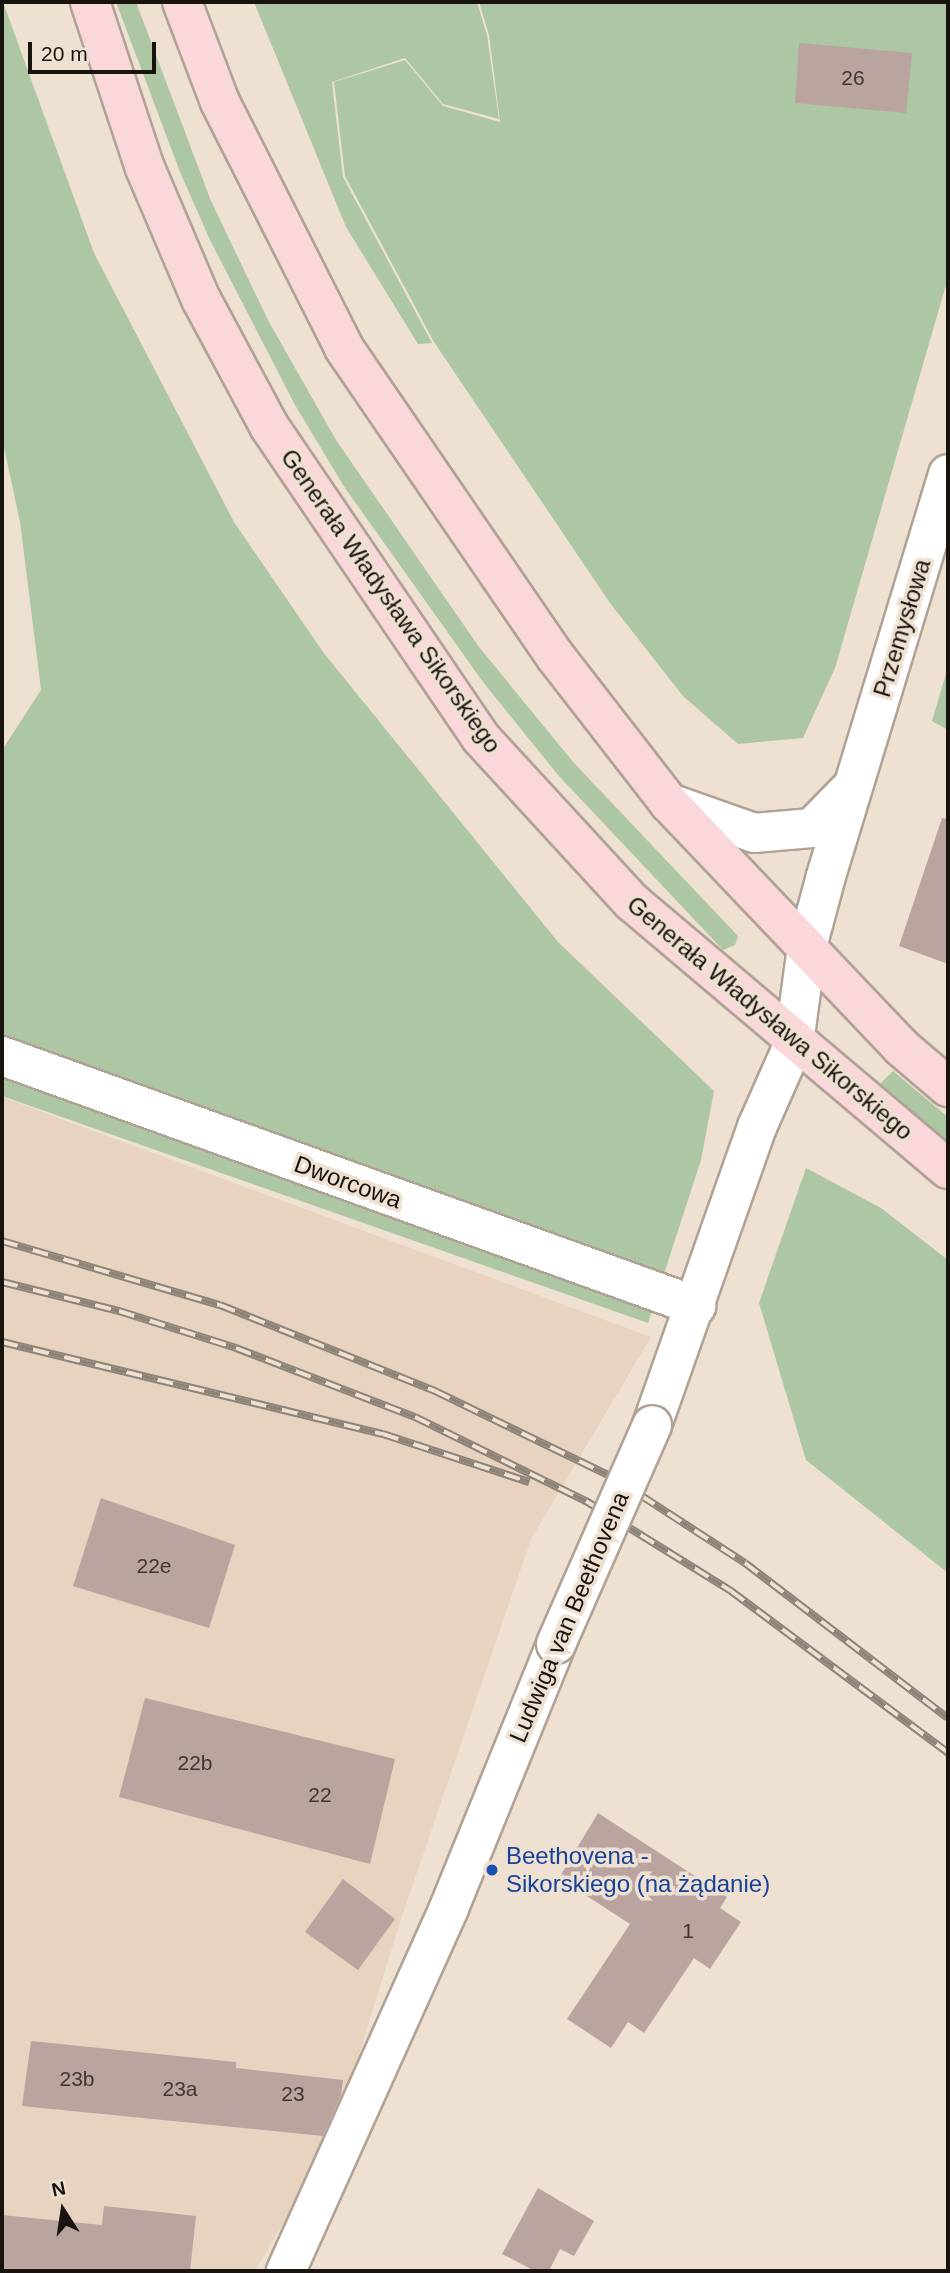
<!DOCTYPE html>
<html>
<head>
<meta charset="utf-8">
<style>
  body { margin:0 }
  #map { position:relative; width:950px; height:2273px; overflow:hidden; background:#efe1d2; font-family:Helvetica,sans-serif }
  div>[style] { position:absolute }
  .built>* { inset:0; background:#e7d3bf }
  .green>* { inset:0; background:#adc6a3 }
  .building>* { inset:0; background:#b9a4a0 }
  .roads { filter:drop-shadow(2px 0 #b0a295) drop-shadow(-2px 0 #b0a295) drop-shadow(0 2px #b0a295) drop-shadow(0 -2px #b0a295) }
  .street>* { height:38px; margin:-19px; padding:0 19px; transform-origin:19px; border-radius:19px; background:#fff }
  .secondary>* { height:38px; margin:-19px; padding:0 19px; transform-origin:19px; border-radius:19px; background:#f9d7da }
  .rail>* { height:8px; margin-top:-4px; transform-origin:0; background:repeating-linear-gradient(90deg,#efe1d2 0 16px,#8d8379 0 32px); box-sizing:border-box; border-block:2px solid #8d8379 }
  .bridges { filter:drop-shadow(2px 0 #b0a295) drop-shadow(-2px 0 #b0a295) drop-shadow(0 2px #b0a295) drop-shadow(0 -2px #b0a295) }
  .street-bridge>* { height:38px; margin:-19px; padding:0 19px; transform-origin:19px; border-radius:19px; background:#fff }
  .dots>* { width:19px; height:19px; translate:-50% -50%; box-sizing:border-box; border:4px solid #efe1d2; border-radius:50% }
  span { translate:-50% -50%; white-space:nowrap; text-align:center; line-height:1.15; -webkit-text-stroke:7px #efe1d2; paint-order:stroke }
  .number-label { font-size:21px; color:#403732 }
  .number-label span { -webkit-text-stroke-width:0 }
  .street-label { font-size:24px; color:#18130e }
  .transit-label { font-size:24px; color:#164399 }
  .left { translate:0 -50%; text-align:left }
  .frame { position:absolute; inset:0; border:4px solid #18130e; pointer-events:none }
  .north { position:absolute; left:28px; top:2175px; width:70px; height:70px; -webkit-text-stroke:5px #efe1d2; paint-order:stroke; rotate:348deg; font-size:19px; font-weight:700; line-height:28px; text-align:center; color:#18130e }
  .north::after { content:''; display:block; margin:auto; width:24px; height:32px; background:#18130e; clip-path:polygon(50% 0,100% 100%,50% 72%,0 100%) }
  .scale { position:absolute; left:28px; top:42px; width:128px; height:32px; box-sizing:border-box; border:4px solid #18130e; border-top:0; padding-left:9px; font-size:21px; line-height:24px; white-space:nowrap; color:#18130e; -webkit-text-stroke:5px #efe1d2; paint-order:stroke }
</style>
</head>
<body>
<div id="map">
  <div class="built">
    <i style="clip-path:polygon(2px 1097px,651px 1337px,531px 1539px,400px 1922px,333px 2138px,255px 2271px,2px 2271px)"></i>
  </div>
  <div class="green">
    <i style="clip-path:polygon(3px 2px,94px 253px,234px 522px,323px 652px,558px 942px,714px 1091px,701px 1160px,648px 1323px,2px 1096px,2px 750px,41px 690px,20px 522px,2px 438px)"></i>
    <i style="clip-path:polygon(116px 2px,136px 2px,211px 201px,269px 322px,336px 440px,479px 647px,574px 763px,738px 936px,735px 945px,723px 950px,558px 775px,483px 682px,345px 488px,295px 405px,210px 240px,180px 172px)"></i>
    <i style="clip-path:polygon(254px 2px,477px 2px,487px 35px,499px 119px,443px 104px,405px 58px,332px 82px,343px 177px,432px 343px,418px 344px,346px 227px)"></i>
    <i style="clip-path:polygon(479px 2px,948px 2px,948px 278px,835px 668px,803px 738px,738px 744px,683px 696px,610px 603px,434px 342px,345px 176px,334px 82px,405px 60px,443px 106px,500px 122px,489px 35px)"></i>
    <i style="clip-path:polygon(948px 667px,948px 730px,932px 721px)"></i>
    <i style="clip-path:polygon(893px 1071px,948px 1117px,948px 1146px,876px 1088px)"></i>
    <i style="clip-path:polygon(806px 1168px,881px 1208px,948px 1260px,948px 1573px,806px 1460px,759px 1303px)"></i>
  </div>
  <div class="building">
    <i style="clip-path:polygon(799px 43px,912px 53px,906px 113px,795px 103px)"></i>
    <i style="clip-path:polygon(942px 818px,948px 819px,948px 964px,899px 946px)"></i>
    <i style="clip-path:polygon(101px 1498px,235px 1545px,209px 1628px,73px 1586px)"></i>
    <i style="clip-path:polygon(145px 1698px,395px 1759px,370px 1864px,119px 1797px)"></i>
    <i style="clip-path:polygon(598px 1813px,727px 1897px,720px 1908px,741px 1922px,710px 1969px,694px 1958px,644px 2033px,628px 2022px,611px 2048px,567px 2019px,630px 1924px,559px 1878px)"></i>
    <i style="clip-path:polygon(343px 1879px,395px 1919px,358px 1970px,305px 1932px)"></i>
    <i style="clip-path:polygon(31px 2041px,236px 2062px,236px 2068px,343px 2080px,341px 2095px,323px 2136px,22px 2106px)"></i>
    <i style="clip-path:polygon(538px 2188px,594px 2221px,574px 2256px,560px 2249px,549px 2271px,535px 2271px,502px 2254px)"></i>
    <i style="clip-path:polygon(104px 2206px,196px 2216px,190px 2271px,2px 2271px,2px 2215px,102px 2225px)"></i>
  </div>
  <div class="roads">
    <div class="street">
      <i style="left:669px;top:803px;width:90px;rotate:19.4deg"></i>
      <i style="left:754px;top:833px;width:58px;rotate:-4.9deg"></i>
      <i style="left:812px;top:828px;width:57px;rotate:-45.7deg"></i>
      <i style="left:2px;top:1056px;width:738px;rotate:19.81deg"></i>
      <i style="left:652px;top:1425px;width:316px;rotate:-70.6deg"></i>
      <i style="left:757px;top:1127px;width:92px;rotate:-66.2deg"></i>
      <i style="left:794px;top:1043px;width:97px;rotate:-82.3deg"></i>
      <i style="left:807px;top:947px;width:73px;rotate:-75deg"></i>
      <i style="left:826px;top:876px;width:420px;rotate:-73.1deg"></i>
      <i style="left:286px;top:2271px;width:398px;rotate:-65.8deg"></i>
      <i style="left:449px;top:1908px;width:285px;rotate:-67.9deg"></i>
    </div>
    <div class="secondary">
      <i style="left:90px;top:2px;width:175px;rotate:71.7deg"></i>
      <i style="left:145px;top:168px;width:142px;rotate:66.9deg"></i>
      <i style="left:201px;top:299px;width:144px;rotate:61.8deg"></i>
      <i style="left:269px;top:426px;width:377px;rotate:55.8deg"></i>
      <i style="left:481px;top:738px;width:223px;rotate:47.4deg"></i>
      <i style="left:632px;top:902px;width:414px;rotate:40.2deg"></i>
      <i style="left:182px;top:2px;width:107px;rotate:69.2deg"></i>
      <i style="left:220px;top:102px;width:275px;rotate:63.2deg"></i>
      <i style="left:344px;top:348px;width:373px;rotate:55.6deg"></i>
      <i style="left:555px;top:656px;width:186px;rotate:52.2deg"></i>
      <i style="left:669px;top:803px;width:337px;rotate:46.4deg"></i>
      <i style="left:901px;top:1047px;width:62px;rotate:40.4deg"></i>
    </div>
  </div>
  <div class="rail">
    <i style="left:2px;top:1241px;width:227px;rotate:16.4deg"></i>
    <i style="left:220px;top:1305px;width:232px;rotate:21.8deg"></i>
    <i style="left:435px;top:1391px;width:199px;rotate:25.9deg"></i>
    <i style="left:614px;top:1478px;width:156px;rotate:33deg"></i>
    <i style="left:745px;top:1563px;width:255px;rotate:37.4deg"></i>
    <i style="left:2px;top:1282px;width:121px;rotate:13.9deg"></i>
    <i style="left:119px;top:1311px;width:123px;rotate:17.5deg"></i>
    <i style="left:236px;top:1348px;width:192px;rotate:21.1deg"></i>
    <i style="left:415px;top:1417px;width:191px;rotate:26.2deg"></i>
    <i style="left:586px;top:1501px;width:171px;rotate:31.8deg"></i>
    <i style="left:731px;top:1591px;width:271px;rotate:36.7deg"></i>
    <i style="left:2px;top:1342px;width:392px;rotate:13.6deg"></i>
    <i style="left:383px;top:1434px;width:154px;rotate:18.2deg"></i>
  </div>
  <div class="bridges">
    <div class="street-bridge">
      <i style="left:556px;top:1644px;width:239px;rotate:-66.3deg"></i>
    </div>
  </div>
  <div class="dots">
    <i style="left:492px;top:1870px;background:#1a4fb4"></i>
  </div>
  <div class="number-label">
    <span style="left:853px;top:78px">26</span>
    <span style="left:154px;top:1566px">22e</span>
    <span style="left:195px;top:1763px">22b</span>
    <span style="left:320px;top:1795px">22</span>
    <span style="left:688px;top:1931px">1</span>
    <span style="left:77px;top:2079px">23b</span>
    <span style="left:180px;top:2089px">23a</span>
    <span style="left:293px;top:2094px">23</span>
  </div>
  <div class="street-label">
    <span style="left:391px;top:601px;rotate:55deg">Generała Władysława Sikorskiego</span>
    <span style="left:902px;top:628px;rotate:-73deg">Przemysłowa</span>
    <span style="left:770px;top:1018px;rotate:40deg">Generała Władysława Sikorskiego</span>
    <span style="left:348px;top:1182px;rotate:20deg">Dworcowa</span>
    <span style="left:569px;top:1617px;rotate:-67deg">Ludwiga van Beethovena</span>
  </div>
  <div class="transit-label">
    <span class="left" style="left:506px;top:1870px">Beethovena -<br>Sikorskiego (na żądanie)</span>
  </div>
  <div class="frame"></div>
  <div class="north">N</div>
  <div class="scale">20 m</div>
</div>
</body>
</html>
